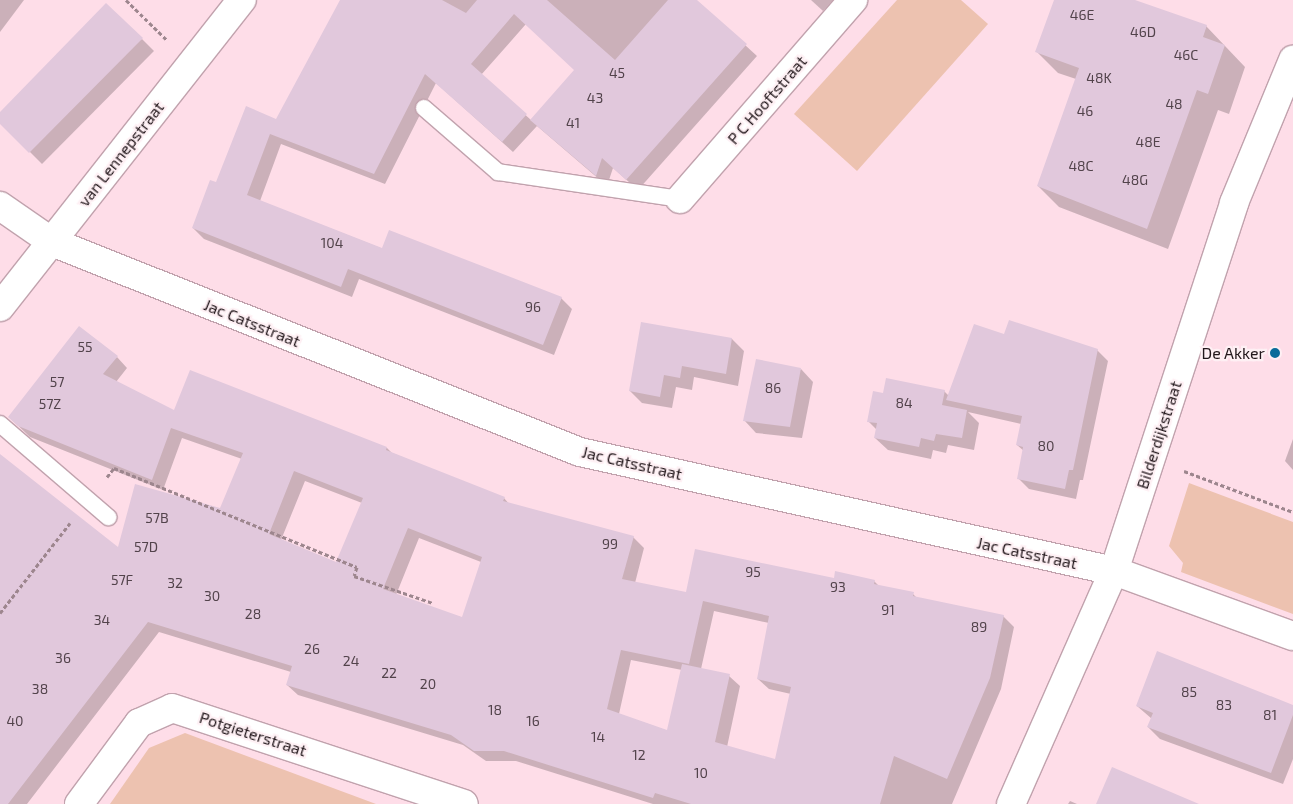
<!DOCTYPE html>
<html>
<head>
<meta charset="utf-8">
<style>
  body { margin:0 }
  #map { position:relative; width:1293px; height:804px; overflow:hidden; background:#fedde8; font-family:"Exo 2",sans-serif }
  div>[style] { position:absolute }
  .green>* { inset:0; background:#edc2b0 }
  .shadow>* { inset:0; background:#0003 }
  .building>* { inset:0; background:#e1c8dc }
  .path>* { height:3px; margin-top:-1.5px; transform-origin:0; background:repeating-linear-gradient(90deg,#9d868e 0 4px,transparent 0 6.5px) }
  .roads { filter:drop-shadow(1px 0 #c1a2ad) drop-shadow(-1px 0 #c1a2ad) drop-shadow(0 1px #c1a2ad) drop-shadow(0 -1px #c1a2ad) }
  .lane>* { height:16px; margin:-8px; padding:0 8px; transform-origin:8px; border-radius:8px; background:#fff }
  .street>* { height:28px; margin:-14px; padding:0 14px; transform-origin:14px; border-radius:14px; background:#fff }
  .dots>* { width:14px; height:14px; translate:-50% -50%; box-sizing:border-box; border:2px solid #fef0f4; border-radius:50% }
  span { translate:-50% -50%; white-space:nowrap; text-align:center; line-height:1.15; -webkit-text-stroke:4.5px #fef0f4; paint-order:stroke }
  .number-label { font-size:14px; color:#52434b }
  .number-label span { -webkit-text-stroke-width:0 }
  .street-label { font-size:16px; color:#22171b }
  .poi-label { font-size:16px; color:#22171b }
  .right { translate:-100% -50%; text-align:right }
</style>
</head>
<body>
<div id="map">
  <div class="green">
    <i style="clip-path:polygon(897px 0,961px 0,988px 24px,857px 171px,794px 114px)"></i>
    <i style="clip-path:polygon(1189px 483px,1293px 522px,1293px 614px,1181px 572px,1183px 563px,1169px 546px)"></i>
    <i style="clip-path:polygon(185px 733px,376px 804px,110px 804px,149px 748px)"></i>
  </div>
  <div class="shadow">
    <i style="clip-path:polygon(0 0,24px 0,0 32px)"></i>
    <i style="clip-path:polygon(evenodd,341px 0,696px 0,757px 56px,638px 190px,613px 168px,607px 186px,537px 126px,513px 152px,436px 83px,385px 184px,281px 144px,260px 201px,383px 249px,561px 298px,572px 309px,554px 355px,359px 279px,352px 297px,204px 239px,193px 228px,216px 184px,277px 120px,341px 0,526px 24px,576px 70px,531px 120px,481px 75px,526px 24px)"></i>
    <i style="clip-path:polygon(811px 0,833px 0,823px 11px)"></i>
    <i style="clip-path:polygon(1055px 0,1131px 0,1206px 26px,1245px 67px,1229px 114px,1218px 110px,1168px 249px,1059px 207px,1038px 186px,1076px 79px,1058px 73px,1037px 52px)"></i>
    <i style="clip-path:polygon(142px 39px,154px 51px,42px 164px,0 122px,0 115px)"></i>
    <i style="clip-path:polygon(642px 324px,732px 339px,744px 351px,738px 386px,694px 377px,692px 390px,676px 387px,672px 408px,642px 403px,630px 391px)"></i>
    <i style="clip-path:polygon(1005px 335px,1097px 350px,1108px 361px,1083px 480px,1080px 480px,1076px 499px,1029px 489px,1018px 478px,1024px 451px,1017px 445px,1021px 424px,968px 412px,979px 423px,974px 450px,948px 445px,946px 453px,933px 450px,931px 459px,888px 450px,875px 438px,877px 430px,868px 421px,884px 395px,944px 391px,949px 396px)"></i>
    <i style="clip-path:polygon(evenodd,117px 357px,127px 368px,116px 382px,175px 412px,387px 448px,392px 453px,504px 498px,510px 505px,633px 537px,644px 548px,635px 583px,687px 594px,835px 580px,874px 581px,879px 586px,913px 594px,918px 599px,1003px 616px,1014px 627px,1001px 689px,952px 804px,653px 804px,516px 761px,486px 761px,463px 745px,298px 695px,287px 685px,291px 672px,159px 632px,27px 804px,0 804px,0 458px,119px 549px,221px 510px,242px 459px,182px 438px,163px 490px,30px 437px,9px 417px,117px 357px,305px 481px,362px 503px,337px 563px,281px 540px,305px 481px,117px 357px,419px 538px,481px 562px,463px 618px,396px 595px,419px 538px,117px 357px,714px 611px,769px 623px,758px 679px,769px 689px,791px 694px,776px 761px,727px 747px,740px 686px,729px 676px,701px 669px,714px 611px,117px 357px,631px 660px,682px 670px,668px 731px,619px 714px,631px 660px)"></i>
    <i style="clip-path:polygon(801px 369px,813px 382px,802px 438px,756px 433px,744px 420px)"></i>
    <i style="clip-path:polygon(1293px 439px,1293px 470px,1285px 461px)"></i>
    <i style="clip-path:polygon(1137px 706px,1293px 707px,1293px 759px,1283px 784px,1160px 739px,1148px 727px,1152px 719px)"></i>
    <i style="clip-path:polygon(1070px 801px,1077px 804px,1068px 804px)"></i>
  </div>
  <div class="building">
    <i style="clip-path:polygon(340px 0,442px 0,466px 13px,477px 0,547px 0,615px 60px,668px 0,697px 0,747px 44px,626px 180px,602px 158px,596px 176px,530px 120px,574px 70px,514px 14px,471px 64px,527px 114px,502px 142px,425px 74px,374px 174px,270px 134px,247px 195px,382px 248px,389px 230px,562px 297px,543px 345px,348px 269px,341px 287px,192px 228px,210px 180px,216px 182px,246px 106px,276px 119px)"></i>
    <i style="clip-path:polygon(1054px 0,1135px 0,1207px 25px,1203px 37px,1225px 45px,1208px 94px,1197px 90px,1147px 229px,1037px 186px,1079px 68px,1035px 52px)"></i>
    <i style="clip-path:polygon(106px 3px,143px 38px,29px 153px,0 124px,0 112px)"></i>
    <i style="clip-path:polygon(1009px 320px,1098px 349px,1073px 470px,1069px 470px,1065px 489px,1017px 479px,1023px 447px,1016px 445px,1022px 416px,946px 400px,974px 324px,1004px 334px)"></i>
    <i style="clip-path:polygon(641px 322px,732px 338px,726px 374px,682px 366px,680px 378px,664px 375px,660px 397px,629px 391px)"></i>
    <i style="clip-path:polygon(evenodd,79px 326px,118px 356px,103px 374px,174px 410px,190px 370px,387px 447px,386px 450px,505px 497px,503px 501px,634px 536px,622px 579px,686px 592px,695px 549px,834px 578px,835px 571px,875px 580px,874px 584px,914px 592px,913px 596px,1004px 615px,990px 678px,947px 779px,894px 756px,880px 804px,691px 804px,655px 793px,653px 798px,504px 751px,474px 751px,451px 735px,286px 685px,292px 666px,148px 622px,8px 804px,0 804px,0 454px,118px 547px,135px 484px,220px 508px,243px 453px,171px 428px,152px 480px,18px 426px,8px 417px,79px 326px,294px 471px,363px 498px,336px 562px,269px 534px,294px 471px,79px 326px,408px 528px,482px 557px,462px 617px,383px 589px,408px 528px,79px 326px,703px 601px,769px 616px,757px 679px,791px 687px,775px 759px,715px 742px,730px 674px,682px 664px,667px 730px,607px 709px,621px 650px,689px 664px,703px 601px)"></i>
    <i style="clip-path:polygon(756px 359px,801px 368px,790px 427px,743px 421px)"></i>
    <i style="clip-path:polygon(886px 378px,945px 390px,942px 405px,967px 410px,962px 438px,936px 434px,934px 441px,921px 438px,919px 447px,874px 438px,877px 423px,867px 422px,873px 391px,883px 393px)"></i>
    <i style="clip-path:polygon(1157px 651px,1293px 705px,1293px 715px,1271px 773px,1147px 727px,1153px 713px,1136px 706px)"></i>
    <i style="clip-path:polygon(1112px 767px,1199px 804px,1096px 804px)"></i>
  </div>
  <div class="path">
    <i style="left:126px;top:0;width:57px;rotate:44.3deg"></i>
    <i style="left:1184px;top:471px;width:116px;rotate:20.6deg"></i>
    <i style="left:107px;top:477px;width:11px;rotate:-52deg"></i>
    <i style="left:114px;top:468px;width:262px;rotate:22.2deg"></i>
    <i style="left:357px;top:567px;width:9px;rotate:108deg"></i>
    <i style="left:354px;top:576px;width:83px;rotate:18.9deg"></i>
    <i style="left:0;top:613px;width:114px;rotate:-52.1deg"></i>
  </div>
  <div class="roads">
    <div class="lane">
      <i style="left:424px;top:108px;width:98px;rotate:40.9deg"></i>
      <i style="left:498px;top:172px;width:184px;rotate:8.4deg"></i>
      <i style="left:0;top:424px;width:143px;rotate:40.7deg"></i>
    </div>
    <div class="street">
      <i style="left:680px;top:199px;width:264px;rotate:-49deg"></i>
      <i style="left:0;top:206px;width:63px;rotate:34.7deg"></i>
      <i style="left:52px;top:242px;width:568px;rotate:21.69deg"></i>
      <i style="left:580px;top:452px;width:547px;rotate:12.56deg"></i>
      <i style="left:1114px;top:571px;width:190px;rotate:20deg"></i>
      <i style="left:0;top:307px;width:391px;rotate:-51.8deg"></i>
      <i style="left:79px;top:804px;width:101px;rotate:-53.5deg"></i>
      <i style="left:139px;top:723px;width:36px;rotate:-24deg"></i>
      <i style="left:172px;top:708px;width:307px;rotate:18.2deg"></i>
      <i style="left:1011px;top:804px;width:255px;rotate:-66.2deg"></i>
      <i style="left:1114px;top:571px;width:387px;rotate:-71.9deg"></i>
      <i style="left:1234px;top:203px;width:155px;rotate:-67.6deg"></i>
    </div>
  </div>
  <div class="dots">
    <i style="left:1275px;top:353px;background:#0a6c9a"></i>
  </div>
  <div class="number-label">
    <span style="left:1082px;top:15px">46E</span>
    <span style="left:1143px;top:32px">46D</span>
    <span style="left:1186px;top:55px">46C</span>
    <span style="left:617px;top:73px">45</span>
    <span style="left:1099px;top:78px">48K</span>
    <span style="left:595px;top:98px">43</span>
    <span style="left:1174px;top:104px">48</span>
    <span style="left:1085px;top:111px">46</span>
    <span style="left:573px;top:123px">41</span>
    <span style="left:1148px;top:142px">48E</span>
    <span style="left:1081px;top:166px">48C</span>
    <span style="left:1135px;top:180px">48G</span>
    <span style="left:332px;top:243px">104</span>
    <span style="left:533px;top:307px">96</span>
    <span style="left:85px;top:347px">55</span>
    <span style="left:57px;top:382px">57</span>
    <span style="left:773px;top:388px">86</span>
    <span style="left:904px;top:403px">84</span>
    <span style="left:50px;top:404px">57Z</span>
    <span style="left:1046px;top:446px">80</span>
    <span style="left:157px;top:518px">57B</span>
    <span style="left:610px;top:544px">99</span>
    <span style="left:146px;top:547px">57D</span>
    <span style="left:753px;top:572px">95</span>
    <span style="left:122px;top:580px">57F</span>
    <span style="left:175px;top:583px">32</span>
    <span style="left:838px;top:587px">93</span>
    <span style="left:212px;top:596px">30</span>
    <span style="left:888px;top:610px">91</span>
    <span style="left:253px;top:614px">28</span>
    <span style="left:102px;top:620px">34</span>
    <span style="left:979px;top:627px">89</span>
    <span style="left:312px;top:649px">26</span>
    <span style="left:63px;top:658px">36</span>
    <span style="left:351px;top:661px">24</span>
    <span style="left:389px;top:673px">22</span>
    <span style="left:428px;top:684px">20</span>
    <span style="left:40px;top:689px">38</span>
    <span style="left:1189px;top:692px">85</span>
    <span style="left:1224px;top:705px">83</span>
    <span style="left:495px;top:710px">18</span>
    <span style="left:1270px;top:715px">81</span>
    <span style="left:15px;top:721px">40</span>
    <span style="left:533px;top:721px">16</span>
    <span style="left:598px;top:737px">14</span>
    <span style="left:639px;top:755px">12</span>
    <span style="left:701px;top:773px">10</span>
  </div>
  <div class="street-label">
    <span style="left:767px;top:100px;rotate:-49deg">P C Hooftstraat</span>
    <span style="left:121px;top:154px;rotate:-52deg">van Lennepstraat</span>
    <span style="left:252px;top:323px;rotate:22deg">Jac Catsstraat</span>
    <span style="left:1159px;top:435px;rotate:-72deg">Bilderdijkstraat</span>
    <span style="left:632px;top:463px;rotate:13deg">Jac Catsstraat</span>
    <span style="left:1027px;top:553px;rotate:12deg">Jac Catsstraat</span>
    <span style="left:253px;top:734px;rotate:18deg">Potgieterstraat</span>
  </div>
  <div class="poi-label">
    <span class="right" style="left:1265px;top:353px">De Akker</span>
  </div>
</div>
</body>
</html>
